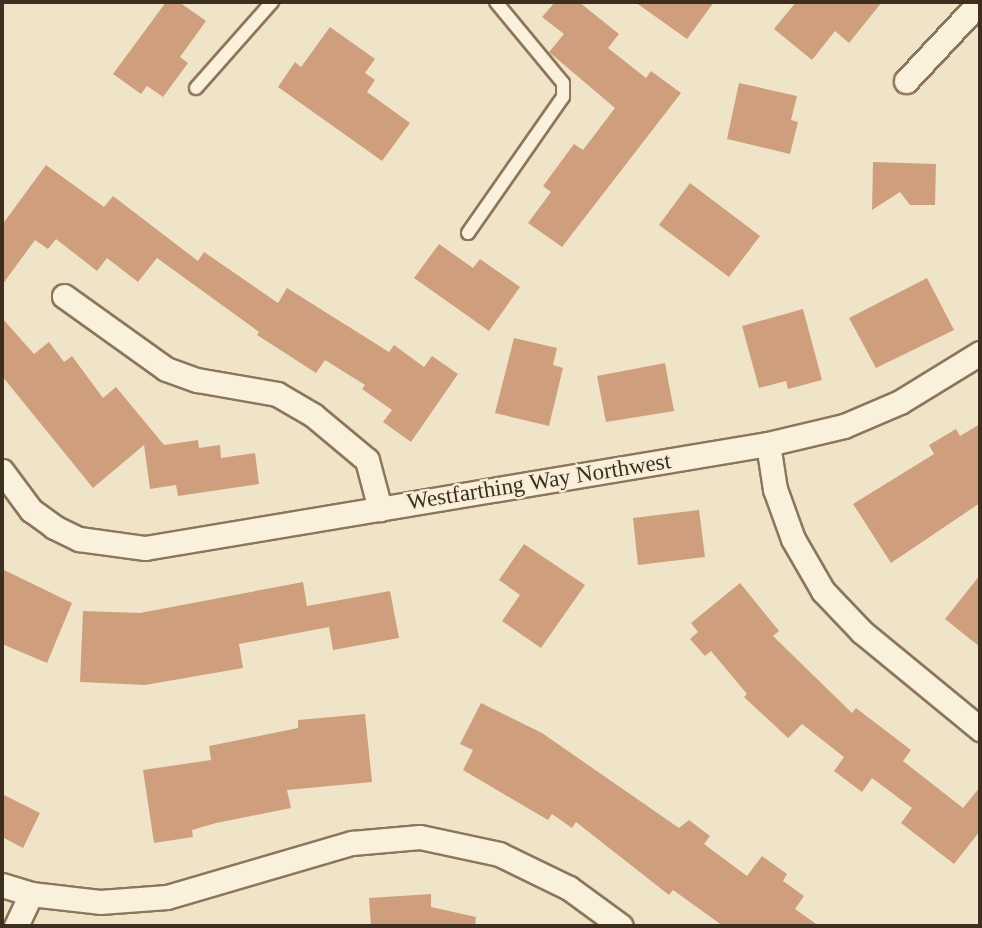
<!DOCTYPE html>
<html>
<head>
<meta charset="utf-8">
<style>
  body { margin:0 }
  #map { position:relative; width:982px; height:928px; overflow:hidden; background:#f0e4c8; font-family:"Times New Roman",serif }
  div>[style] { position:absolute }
  .building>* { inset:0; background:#cf9f7d }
  .roads { filter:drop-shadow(2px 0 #8d765c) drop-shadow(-2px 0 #8d765c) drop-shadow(0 2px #8d765c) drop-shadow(0 -2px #8d765c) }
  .lane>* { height:12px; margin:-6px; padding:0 6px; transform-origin:6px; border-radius:6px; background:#faf1dc }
  .street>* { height:23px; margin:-11.5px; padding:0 11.5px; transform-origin:11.5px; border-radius:11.5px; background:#faf1dc }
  span { translate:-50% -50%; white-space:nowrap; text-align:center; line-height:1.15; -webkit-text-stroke:5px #f7eed8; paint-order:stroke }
  .street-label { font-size:23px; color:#3d2e20 }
  .frame { position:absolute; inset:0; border:4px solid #3d2e20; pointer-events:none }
</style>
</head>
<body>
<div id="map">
  <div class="building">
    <i style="clip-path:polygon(166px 2px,179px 2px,206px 21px,180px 57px,188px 63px,163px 97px,147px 86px,141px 94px,113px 74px)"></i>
    <i style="clip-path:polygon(555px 2px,579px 2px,619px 34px,608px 48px,646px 78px,651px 71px,681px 93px,562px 247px,528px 223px,551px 192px,543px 186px,574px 144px,583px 150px,615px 108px,549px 52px,564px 34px,542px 17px)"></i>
    <i style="clip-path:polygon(635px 2px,714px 2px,687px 39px)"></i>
    <i style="clip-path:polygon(796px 2px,882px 2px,849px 43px,835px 31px,812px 60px,774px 29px)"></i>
    <i style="clip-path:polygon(330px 27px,375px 59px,365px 73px,375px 80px,367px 92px,410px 123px,382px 161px,278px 87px,295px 62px,301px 67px)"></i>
    <i style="clip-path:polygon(739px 83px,797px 96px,791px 120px,798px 122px,790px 154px,727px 139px)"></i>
    <i style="clip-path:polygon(873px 162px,936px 164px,935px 205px,910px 205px,900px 192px,872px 210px)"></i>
    <i style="clip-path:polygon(46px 165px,104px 207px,113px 196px,198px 261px,204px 252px,278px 303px,287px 288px,389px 352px,394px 345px,424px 367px,432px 356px,458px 374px,411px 442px,383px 422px,392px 410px,362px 389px,365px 385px,325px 360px,316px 373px,257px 335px,259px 332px,157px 258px,138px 282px,107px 258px,97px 271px,56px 239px,48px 249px,35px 240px,2px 285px,2px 225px)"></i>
    <i style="clip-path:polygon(690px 183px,760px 236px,729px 277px,659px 225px)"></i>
    <i style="clip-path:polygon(439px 244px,473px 268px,480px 259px,520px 287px,489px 331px,414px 278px)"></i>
    <i style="clip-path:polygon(927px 278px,954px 330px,876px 368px,849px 318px)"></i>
    <i style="clip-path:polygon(803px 309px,822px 380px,788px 389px,786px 381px,759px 388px,742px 326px)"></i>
    <i style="clip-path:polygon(2px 318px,34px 354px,49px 342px,64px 362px,72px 356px,103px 398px,116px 387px,164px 445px,198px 440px,199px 448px,220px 445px,221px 458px,255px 453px,259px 484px,178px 496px,176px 485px,150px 489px,144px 445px,93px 488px,2px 376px)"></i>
    <i style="clip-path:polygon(514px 338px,557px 348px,553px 365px,563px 368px,549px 426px,495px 413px)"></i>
    <i style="clip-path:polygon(665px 363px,674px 411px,606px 422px,597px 376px)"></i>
    <i style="clip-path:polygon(980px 424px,980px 503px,891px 563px,853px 504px,934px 454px,929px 445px,956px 429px,960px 436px)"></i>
    <i style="clip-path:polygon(699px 510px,705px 557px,638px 565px,633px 518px)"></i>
    <i style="clip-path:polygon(524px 544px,585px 585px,541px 648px,502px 621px,520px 595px,499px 580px)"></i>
    <i style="clip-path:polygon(2px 569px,72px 603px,47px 663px,2px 644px)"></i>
    <i style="clip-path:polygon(980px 575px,980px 647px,945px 619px)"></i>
    <i style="clip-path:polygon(303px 582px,307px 606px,390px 591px,399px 638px,333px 650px,329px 627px,239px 644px,243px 668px,145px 685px,80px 682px,83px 611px,140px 613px)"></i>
    <i style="clip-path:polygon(740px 583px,779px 631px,773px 636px,852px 713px,856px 708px,911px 750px,903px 761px,963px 808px,980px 787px,980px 831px,954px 864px,901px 823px,912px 808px,872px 778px,862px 792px,834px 771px,844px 757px,802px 724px,788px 738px,744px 697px,747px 694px,711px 651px,705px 656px,690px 639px,698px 632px,691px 623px)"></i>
    <i style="clip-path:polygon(481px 703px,542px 733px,679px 828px,689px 820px,710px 836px,704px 844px,747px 876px,762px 856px,787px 874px,783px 881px,804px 896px,795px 909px,819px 926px,723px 926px,673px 890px,669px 895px,576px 822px,572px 828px,552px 814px,548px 820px,463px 770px,473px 750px,460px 744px)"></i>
    <i style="clip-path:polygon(365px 714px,372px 782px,287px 790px,291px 808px,216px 823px,192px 830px,193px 837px,154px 843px,143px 770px,211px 760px,209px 746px,298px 728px,298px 720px)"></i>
    <i style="clip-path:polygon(2px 794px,40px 813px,23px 848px,2px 837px)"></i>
    <i style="clip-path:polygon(431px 894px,431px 907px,476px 917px,475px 926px,371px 926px,369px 898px)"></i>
  </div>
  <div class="roads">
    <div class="lane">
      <i style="left:196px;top:88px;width:115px;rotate:-48.5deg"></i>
      <i style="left:468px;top:233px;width:166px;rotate:-55.1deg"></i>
      <i style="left:563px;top:97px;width:14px;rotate:-90deg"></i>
      <i style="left:563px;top:83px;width:105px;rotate:-129.6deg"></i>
    </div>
    <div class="street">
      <i style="left:906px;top:81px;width:108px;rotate:-46.9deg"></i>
      <i style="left:64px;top:296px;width:125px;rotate:35.6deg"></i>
      <i style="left:166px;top:369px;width:33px;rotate:20deg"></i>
      <i style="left:197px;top:380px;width:81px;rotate:9.9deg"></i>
      <i style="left:277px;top:394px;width:42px;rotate:30.3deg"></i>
      <i style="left:313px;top:415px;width:70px;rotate:39.8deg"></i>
      <i style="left:367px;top:460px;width:51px;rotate:75.1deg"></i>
      <i style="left:768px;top:444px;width:46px;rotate:81.2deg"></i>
      <i style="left:775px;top:489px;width:53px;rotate:70.2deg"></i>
      <i style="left:793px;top:539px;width:60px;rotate:60deg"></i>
      <i style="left:823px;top:591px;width:57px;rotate:46.4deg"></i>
      <i style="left:862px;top:632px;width:153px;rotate:39.4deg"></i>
      <i style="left:2px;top:471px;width:49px;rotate:53.4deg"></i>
      <i style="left:31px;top:510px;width:29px;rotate:36deg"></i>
      <i style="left:54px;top:527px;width:28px;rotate:26deg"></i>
      <i style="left:79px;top:539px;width:67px;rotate:7.8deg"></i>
      <i style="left:145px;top:548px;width:632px;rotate:-9.48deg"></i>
      <i style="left:768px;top:444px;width:78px;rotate:-13.3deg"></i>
      <i style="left:844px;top:426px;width:61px;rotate:-23.2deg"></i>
      <i style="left:900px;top:402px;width:94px;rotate:-31.5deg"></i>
      <i style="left:2px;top:885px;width:30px;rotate:17deg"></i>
      <i style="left:31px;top:894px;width:69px;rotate:6.6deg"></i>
      <i style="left:100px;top:902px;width:67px;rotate:-4.3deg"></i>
      <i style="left:167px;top:897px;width:193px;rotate:-16.3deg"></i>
      <i style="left:352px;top:843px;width:68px;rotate:-5deg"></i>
      <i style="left:420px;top:837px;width:81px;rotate:12.1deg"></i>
      <i style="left:499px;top:854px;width:78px;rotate:25.9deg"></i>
      <i style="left:569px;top:888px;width:64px;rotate:36.2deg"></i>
      <i style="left:16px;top:926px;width:35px;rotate:-65deg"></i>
    </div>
  </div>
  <div class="street-label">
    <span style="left:539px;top:482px;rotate:-9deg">Westfarthing Way Northwest</span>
  </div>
  <div class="frame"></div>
</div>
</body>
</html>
